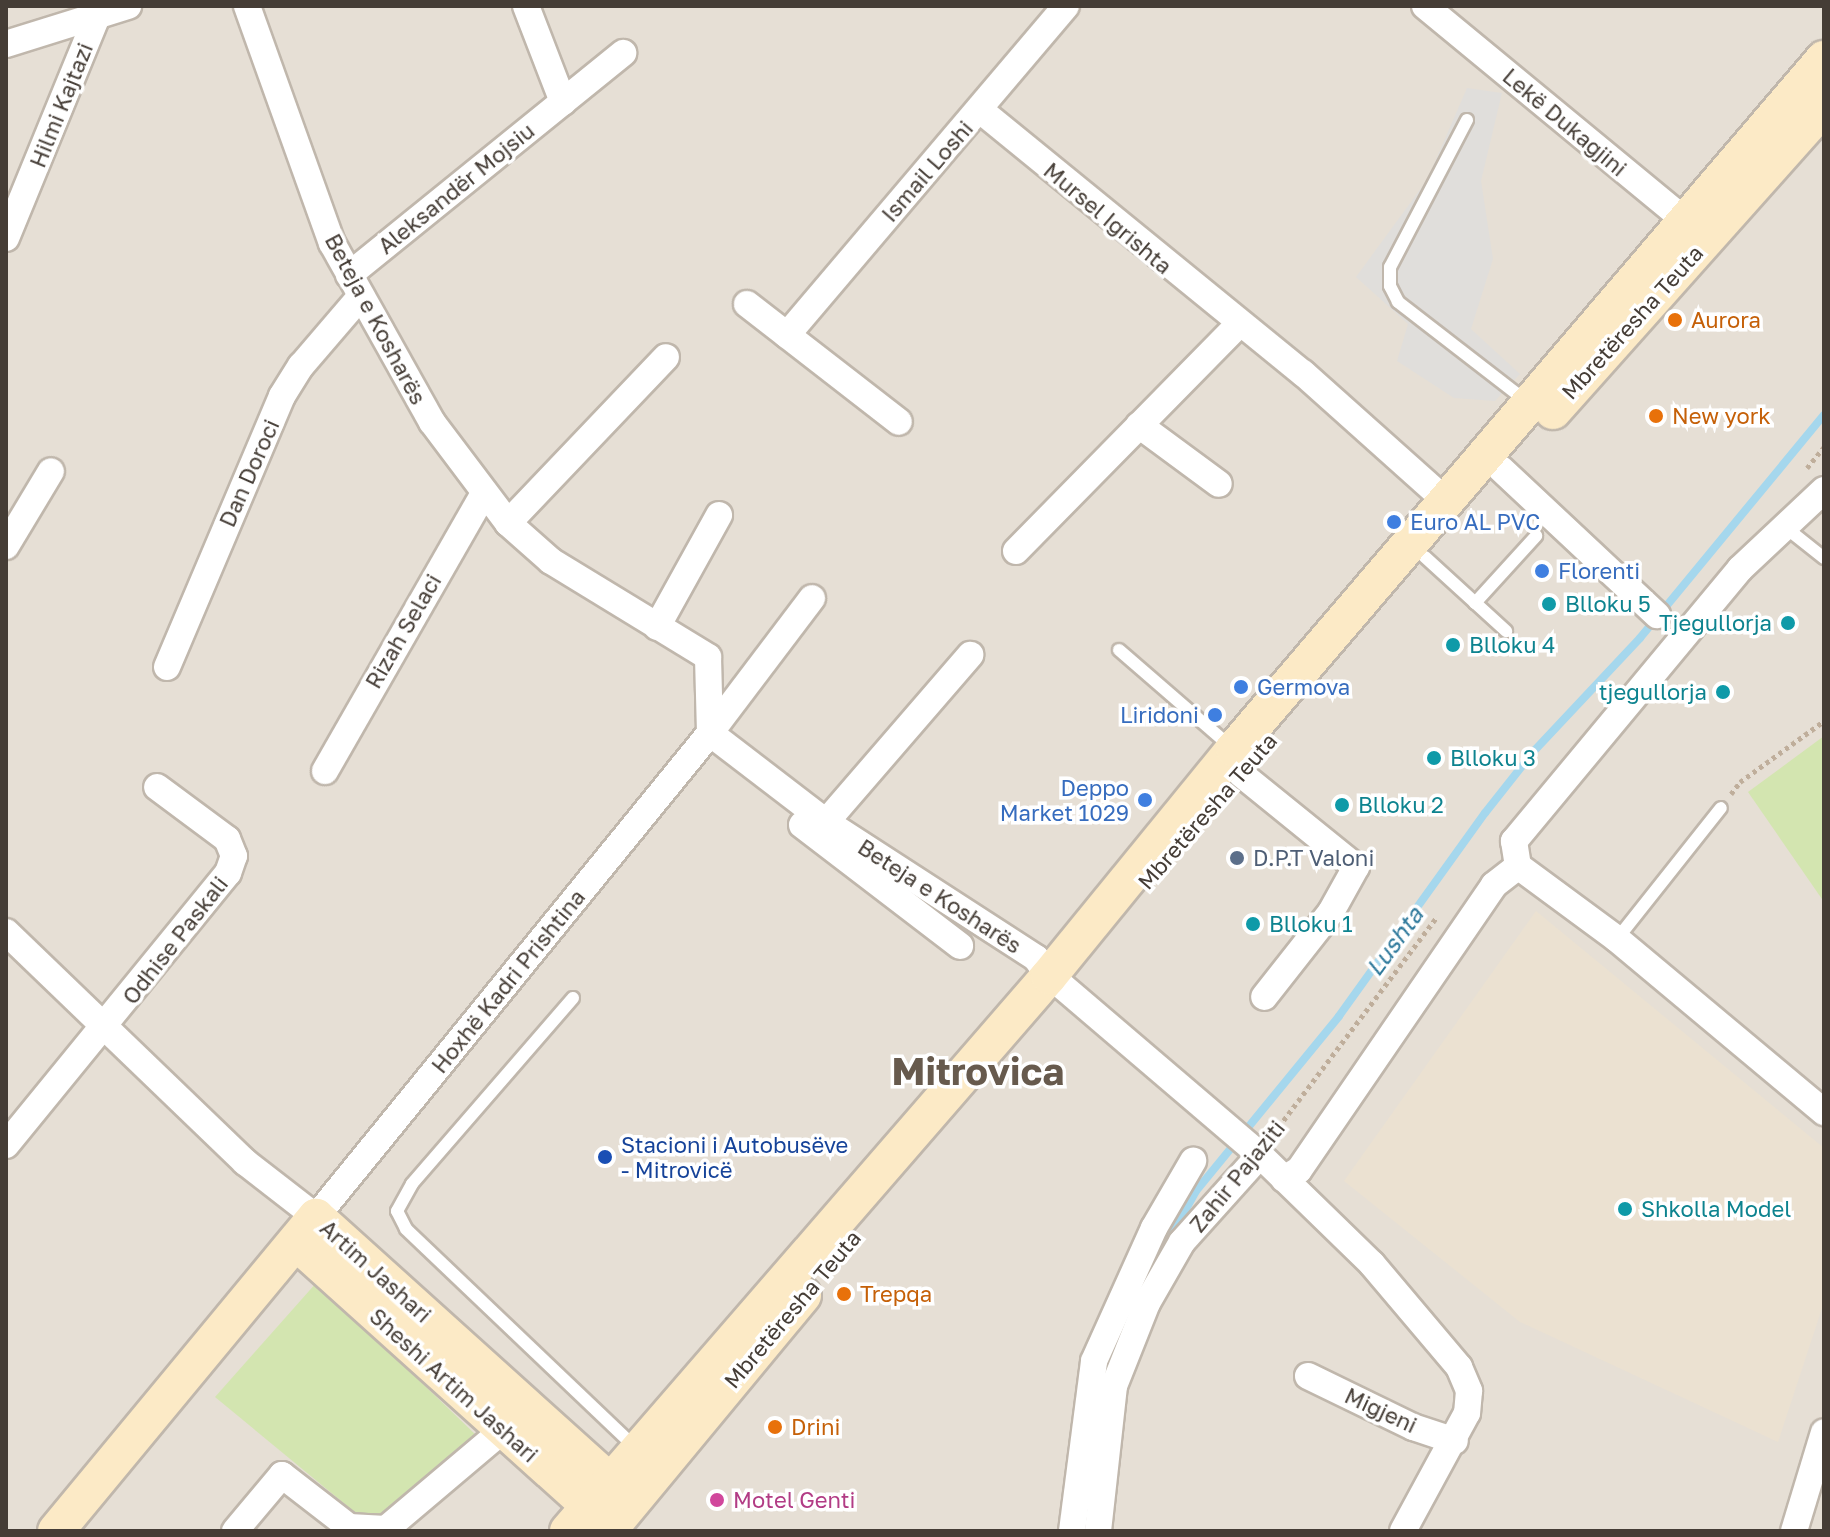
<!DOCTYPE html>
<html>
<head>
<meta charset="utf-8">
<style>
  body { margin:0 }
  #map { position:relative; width:1830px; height:1537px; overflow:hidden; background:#f2ede6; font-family:"Golos Text",sans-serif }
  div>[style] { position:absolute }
  .residential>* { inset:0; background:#e6dfd5 }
  .education>* { inset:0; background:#ebe1d1 }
  .green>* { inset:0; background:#d3e5b0 }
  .parking>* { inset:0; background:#e0dedb }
  .stream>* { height:8px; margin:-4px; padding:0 4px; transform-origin:4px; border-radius:4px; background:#a5d7ed }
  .path>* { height:5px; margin-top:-2.5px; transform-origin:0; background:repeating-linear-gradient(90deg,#bfae9b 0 4px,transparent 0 8px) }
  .roads { filter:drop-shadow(2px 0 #c0b7ac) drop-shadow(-2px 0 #c0b7ac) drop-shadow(0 2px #c0b7ac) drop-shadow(0 -2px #c0b7ac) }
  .lane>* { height:12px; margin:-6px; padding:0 6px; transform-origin:6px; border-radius:6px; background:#fff }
  .street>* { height:26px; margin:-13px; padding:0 13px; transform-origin:13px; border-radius:13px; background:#fff }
  .secondary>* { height:36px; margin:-18px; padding:0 18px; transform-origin:18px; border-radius:18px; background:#fceac6 }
  .dots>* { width:22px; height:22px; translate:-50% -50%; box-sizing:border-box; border:4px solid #fff; border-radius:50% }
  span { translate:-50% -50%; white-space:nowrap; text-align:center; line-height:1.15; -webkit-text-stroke:7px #fff; paint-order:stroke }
  .street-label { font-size:22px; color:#453d36 }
  .food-label { font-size:22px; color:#c56008 }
  .left { translate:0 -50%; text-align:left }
  .shop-label { font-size:22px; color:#366cbe }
  .right { translate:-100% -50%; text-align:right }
  .culture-label { font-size:22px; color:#0d838f }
  .service-label { font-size:22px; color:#4e5e75 }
  .transit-label { font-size:22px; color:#164399 }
  .hotel-label { font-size:22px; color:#b23c85 }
  .water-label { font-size:24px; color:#307a9c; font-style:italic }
  .town-label { font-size:38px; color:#675a4d; font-weight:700 }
  .frame { position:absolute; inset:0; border:8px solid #453d36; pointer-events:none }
</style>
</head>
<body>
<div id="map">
  <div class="residential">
    <i style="clip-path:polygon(6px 6px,1824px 6px,1824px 1531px,6px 1531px)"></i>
  </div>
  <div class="education">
    <i style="clip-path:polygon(1536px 911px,1824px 1148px,1824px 1302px,1778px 1442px,1520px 1322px,1344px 1181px)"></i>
  </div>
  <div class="green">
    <i style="clip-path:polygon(1824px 736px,1824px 902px,1748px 792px)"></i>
    <i style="clip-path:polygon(317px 1282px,477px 1436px,391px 1517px,363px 1519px,215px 1397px)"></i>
  </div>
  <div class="parking">
    <i style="clip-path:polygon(1467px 88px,1502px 93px,1481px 181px,1493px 259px,1471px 329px,1520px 374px,1495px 401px,1454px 398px,1397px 361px,1408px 324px,1356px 277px,1427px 180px)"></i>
  </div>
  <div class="stream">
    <i style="left:1156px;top:1262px;width:81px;rotate:-60.6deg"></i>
    <i style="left:1196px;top:1191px;width:226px;rotate:-50.7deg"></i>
    <i style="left:1339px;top:1016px;width:250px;rotate:-54.3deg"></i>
    <i style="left:1485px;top:813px;width:79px;rotate:-51.7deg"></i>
    <i style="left:1534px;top:751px;width:155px;rotate:-46.8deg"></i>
    <i style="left:1640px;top:638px;width:289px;rotate:-50.5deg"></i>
  </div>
  <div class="path">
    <i style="left:1807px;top:468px;width:27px;rotate:-51deg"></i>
    <i style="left:1731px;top:794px;width:15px;rotate:-53deg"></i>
    <i style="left:1740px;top:782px;width:104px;rotate:-36deg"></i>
    <i style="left:1274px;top:1133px;width:269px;rotate:-53deg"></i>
  </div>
  <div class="roads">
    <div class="lane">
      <i style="left:1467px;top:120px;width:166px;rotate:117.6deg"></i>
      <i style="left:1390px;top:267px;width:19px;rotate:90deg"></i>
      <i style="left:1390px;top:286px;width:18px;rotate:63deg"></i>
      <i style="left:1398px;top:302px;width:162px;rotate:37.7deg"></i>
      <i style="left:1785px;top:527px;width:50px;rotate:38.5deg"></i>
      <i style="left:1425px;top:557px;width:110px;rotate:42.4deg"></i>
      <i style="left:1475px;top:603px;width:91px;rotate:-47.7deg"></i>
      <i style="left:1119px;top:650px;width:148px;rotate:40.9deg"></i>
      <i style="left:1617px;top:939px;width:167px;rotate:-51.6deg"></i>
      <i style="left:573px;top:998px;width:246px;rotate:130.9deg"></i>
      <i style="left:412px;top:1184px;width:31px;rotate:119deg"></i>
      <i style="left:397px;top:1211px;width:20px;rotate:63deg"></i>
      <i style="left:406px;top:1229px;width:316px;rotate:43.6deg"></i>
    </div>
    <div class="street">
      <i style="left:247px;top:6px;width:252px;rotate:70.3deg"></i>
      <i style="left:332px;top:243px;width:205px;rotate:60.8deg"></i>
      <i style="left:432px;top:422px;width:126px;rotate:53deg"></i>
      <i style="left:508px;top:523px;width:57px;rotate:41.5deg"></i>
      <i style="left:551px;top:561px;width:184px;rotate:31.4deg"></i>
      <i style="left:708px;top:657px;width:76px;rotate:88.5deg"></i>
      <i style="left:526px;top:6px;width:103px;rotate:68.9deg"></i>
      <i style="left:1425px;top:6px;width:354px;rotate:39.5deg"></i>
      <i style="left:6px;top:44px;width:128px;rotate:-17.3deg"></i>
      <i style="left:980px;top:110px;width:417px;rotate:39.2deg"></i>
      <i style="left:1303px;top:373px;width:191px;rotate:41.8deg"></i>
      <i style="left:6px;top:238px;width:240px;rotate:-67.7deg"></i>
      <i style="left:349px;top:275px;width:353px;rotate:-39deg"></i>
      <i style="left:747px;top:304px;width:192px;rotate:37.8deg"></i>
      <i style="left:787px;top:335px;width:431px;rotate:-49.7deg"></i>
      <i style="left:1139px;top:425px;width:99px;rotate:36.4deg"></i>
      <i style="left:1501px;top:469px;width:214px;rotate:43.1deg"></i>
      <i style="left:1824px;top:490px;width:115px;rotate:136.8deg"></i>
      <i style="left:1740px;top:569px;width:354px;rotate:129.7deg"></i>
      <i style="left:1514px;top:841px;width:25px;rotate:81deg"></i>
      <i style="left:1518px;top:866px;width:123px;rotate:36.4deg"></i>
      <i style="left:1617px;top:939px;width:270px;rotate:39.9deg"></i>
      <i style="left:508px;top:523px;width:229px;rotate:-46.4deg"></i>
      <i style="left:6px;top:546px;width:87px;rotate:-59deg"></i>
      <i style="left:1016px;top:551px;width:317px;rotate:-45.5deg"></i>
      <i style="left:657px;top:627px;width:128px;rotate:-61deg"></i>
      <i style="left:167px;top:667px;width:294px;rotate:-67deg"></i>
      <i style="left:282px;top:396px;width:36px;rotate:-58deg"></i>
      <i style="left:301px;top:366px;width:92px;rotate:-49.4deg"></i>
      <i style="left:710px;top:733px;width:146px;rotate:37.5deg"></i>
      <i style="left:826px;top:822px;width:250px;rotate:32.9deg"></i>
      <i style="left:1036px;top:958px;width:22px;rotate:54deg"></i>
      <i style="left:325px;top:771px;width:320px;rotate:-60.2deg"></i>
      <i style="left:1241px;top:774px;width:148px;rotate:39deg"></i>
      <i style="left:1356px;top:867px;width:51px;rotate:119.1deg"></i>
      <i style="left:1331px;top:912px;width:108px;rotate:128.2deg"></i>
      <i style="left:826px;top:822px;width:221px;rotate:-49.2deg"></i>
      <i style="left:802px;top:825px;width:199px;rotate:37.4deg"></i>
      <i style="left:6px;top:932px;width:332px;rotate:43.9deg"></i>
      <i style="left:245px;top:1162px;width:90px;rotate:37.8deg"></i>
      <i style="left:316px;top:1217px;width:624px;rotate:-50.85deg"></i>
      <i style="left:710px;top:733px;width:169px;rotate:-52.9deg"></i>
      <i style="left:1061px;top:985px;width:262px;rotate:40.5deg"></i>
      <i style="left:1260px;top:1155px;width:156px;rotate:44.2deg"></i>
      <i style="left:1372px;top:1264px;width:135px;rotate:49.8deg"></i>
      <i style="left:1459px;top:1367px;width:26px;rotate:67deg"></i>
      <i style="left:1469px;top:1391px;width:22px;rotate:95deg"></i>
      <i style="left:1467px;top:1413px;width:134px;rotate:118.5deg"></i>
      <i style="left:6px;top:1145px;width:351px;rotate:-50.8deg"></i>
      <i style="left:228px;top:873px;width:18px;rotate:-71deg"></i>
      <i style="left:234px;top:856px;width:18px;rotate:-112deg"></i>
      <i style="left:227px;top:839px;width:87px;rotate:-143.4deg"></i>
      <i style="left:1284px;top:1179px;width:17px;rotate:-31deg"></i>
      <i style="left:1299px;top:1170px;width:345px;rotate:-55.6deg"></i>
      <i style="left:1494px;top:885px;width:31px;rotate:-38deg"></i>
      <i style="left:1308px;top:1376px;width:117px;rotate:25.9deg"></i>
      <i style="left:1413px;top:1427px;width:44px;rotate:18.4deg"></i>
      <i style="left:235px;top:1531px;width:73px;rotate:-50deg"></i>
      <i style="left:282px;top:1475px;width:85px;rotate:37.8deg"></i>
      <i style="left:349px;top:1527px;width:37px;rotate:3deg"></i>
      <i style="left:386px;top:1529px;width:153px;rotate:-40.2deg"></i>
      <i style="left:1072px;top:1531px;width:171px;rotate:-82.6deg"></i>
      <i style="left:1094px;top:1361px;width:146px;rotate:-65.7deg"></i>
      <i style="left:1154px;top:1228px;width:78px;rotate:-59.8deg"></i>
      <i style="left:1098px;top:1531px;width:146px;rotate:-83.7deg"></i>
      <i style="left:1114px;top:1386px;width:89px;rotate:-68.3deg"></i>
      <i style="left:1147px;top:1303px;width:70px;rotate:-60.2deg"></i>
      <i style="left:1182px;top:1242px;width:117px;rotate:-48.1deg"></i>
      <i style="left:1794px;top:1531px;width:103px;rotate:-73.1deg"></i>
    </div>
    <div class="secondary">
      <i style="left:1553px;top:411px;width:407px;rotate:-48.3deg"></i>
      <i style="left:296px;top:1242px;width:418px;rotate:42deg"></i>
      <i style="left:56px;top:1531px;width:408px;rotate:-50.4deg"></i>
      <i style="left:316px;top:1217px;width:418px;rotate:42deg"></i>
      <i style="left:568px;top:1531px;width:734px;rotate:-49.09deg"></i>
      <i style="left:1049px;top:976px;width:293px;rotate:-50.8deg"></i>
      <i style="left:1234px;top:749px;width:908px;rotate:-49.47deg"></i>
      <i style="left:608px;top:1531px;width:306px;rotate:-50.4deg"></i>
    </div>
  </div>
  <div class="dots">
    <i style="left:1675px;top:320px;background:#e8710a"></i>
    <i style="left:1656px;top:416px;background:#e8710a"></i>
    <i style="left:1394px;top:522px;background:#3f7fe0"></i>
    <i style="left:1542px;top:571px;background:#3f7fe0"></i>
    <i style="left:1549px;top:604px;background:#0f9aa8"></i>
    <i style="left:1788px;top:623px;background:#0f9aa8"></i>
    <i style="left:1453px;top:645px;background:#0f9aa8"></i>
    <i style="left:1241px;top:687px;background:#3f7fe0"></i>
    <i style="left:1723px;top:692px;background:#0f9aa8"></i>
    <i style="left:1215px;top:715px;background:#3f7fe0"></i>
    <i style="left:1434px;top:758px;background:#0f9aa8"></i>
    <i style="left:1145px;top:800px;background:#3f7fe0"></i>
    <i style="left:1342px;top:805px;background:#0f9aa8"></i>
    <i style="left:1237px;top:858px;background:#5c6f8a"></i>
    <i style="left:1253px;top:924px;background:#0f9aa8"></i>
    <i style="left:605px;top:1157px;background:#1a4fb4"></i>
    <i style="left:1625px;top:1209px;background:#0f9aa8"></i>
    <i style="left:844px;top:1294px;background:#e8710a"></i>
    <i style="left:775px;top:1427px;background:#e8710a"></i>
    <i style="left:717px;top:1500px;background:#d1479c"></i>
  </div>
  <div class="street-label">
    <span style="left:61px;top:105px;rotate:-68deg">Hilmi Kajtazi</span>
    <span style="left:1565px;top:122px;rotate:40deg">Lekë Dukagjini</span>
    <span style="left:927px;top:171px;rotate:-49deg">Ismail Loshi</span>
    <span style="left:456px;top:188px;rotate:-39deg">Aleksandër Mojsiu</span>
    <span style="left:1108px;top:218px;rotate:40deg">Mursel Igrishta</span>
    <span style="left:376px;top:319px;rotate:62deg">Beteja e Kosharës</span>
    <span style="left:1632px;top:322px;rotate:-48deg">Mbretëresha Teuta</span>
    <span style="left:249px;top:473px;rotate:-66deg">Dan Doroci</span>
    <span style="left:403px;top:631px;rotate:-60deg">Rizah Selaci</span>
    <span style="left:1207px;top:811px;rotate:-49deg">Mbretëresha Teuta</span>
    <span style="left:940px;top:896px;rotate:33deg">Beteja e Kosharës</span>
    <span style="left:175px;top:940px;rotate:-52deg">Odhise Paskali</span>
    <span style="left:508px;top:981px;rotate:-51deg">Hoxhë Kadri Prishtina</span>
    <span style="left:1237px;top:1176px;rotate:-51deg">Zahir Pajaziti</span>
    <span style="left:376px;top:1271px;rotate:42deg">Artim Jashari</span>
    <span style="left:792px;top:1309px;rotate:-50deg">Mbretëresha Teuta</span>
    <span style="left:454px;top:1385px;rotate:42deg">Sheshi Artim Jashari</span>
    <span style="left:1381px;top:1410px;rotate:25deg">Migjeni</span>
  </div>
  <div class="food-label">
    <span class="left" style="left:1691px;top:320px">Aurora</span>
    <span class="left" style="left:1672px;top:416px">New york</span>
    <span class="left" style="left:860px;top:1294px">Trepqa</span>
    <span class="left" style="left:791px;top:1427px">Drini</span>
  </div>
  <div class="shop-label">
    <span class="left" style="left:1410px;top:522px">Euro AL PVC</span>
    <span class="left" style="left:1558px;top:571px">Florenti</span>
    <span class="left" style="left:1257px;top:687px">Germova</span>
    <span class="right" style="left:1199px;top:715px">Liridoni</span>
    <span class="right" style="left:1129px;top:800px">Deppo<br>Market 1029</span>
  </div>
  <div class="culture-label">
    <span class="left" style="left:1565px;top:604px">Blloku 5</span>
    <span class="right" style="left:1772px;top:623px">Tjegullorja</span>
    <span class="left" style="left:1469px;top:645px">Blloku 4</span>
    <span class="right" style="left:1707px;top:692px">tjegullorja</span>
    <span class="left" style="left:1450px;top:758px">Blloku 3</span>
    <span class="left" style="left:1358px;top:805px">Blloku 2</span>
    <span class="left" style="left:1269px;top:924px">Blloku 1</span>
    <span class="left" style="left:1641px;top:1209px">Shkolla Model</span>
  </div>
  <div class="service-label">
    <span class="left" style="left:1253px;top:858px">D.P.T Valoni</span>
  </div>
  <div class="transit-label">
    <span class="left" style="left:621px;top:1157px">Stacioni i Autobusëve<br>- Mitrovicë</span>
  </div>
  <div class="hotel-label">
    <span class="left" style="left:733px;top:1500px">Motel Genti</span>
  </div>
  <div class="water-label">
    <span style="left:1394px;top:941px;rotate:-54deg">Lushta</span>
  </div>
  <div class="town-label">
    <span style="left:978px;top:1071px">Mitrovica</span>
  </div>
  <div class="frame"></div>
</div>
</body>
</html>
